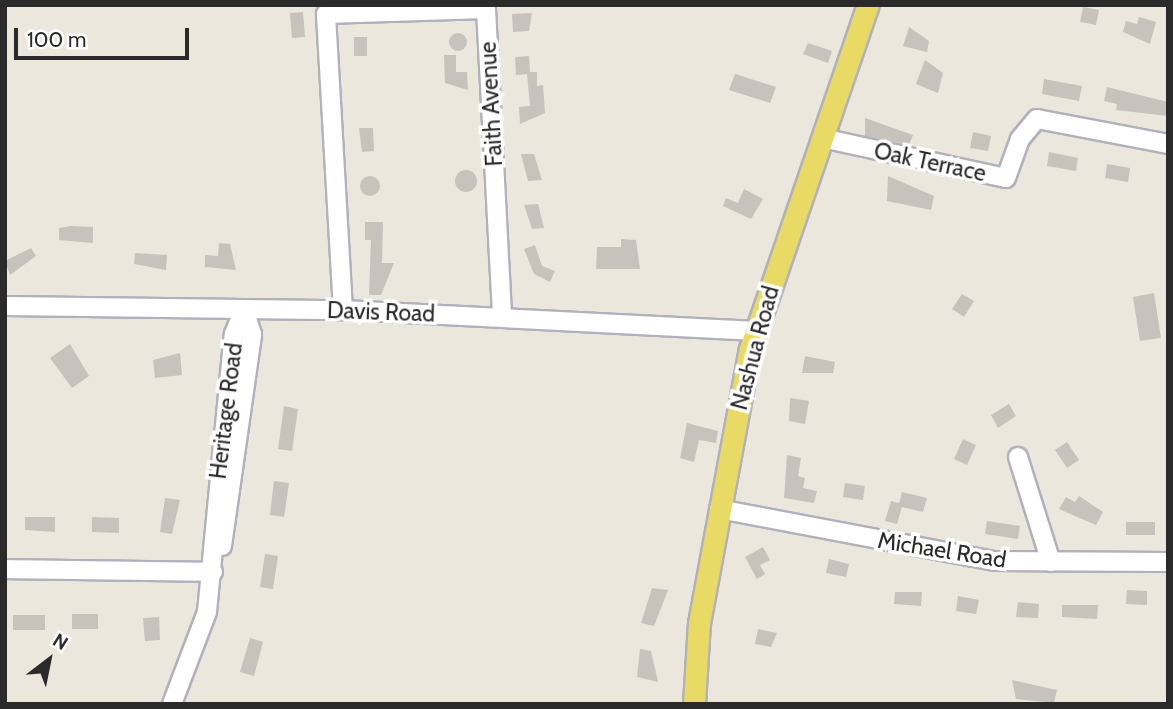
<!DOCTYPE html>
<html>
<head>
<meta charset="utf-8">
<style>
  body { margin:0 }
  #map { position:relative; width:1173px; height:709px; overflow:hidden; background:#ebe7dd; font-family:Cabin,sans-serif }
  div>[style] { position:absolute }
  .building>* { inset:0; background:#c7c3bc }
  .round { border-radius:50% }
  .roads { filter:drop-shadow(2px 0 #b0b1bd) drop-shadow(-2px 0 #b0b1bd) drop-shadow(0 2px #b0b1bd) drop-shadow(0 -2px #b0b1bd) }
  .minor>* { height:18px; margin:-9px; padding:0 9px; transform-origin:9px; border-radius:9px; background:#fff }
  .major>* { height:21px; margin:-10.5px; padding:0 10.5px; transform-origin:10.5px; border-radius:10.5px; background:#e8da65 }
  span { translate:-50% -50%; white-space:nowrap; text-align:center; line-height:1.15; -webkit-text-stroke:7px #fff; paint-order:stroke }
  .street-label { font-size:23px; color:#2a2a2a }
  .frame { position:absolute; inset:0; border:7px solid #2a2a2a; pointer-events:none }
  .north { position:absolute; left:14px; top:625px; width:70px; height:70px; -webkit-text-stroke:5px #fff; paint-order:stroke; rotate:32deg; font-size:19px; font-weight:700; line-height:28px; text-align:center; color:#2a2a2a }
  .north::after { content:''; display:block; margin:auto; width:24px; height:32px; background:#2a2a2a; clip-path:polygon(50% 0,100% 100%,50% 72%,0 100%) }
  .scale { position:absolute; left:14px; top:28px; width:175px; height:32px; box-sizing:border-box; border:4px solid #2a2a2a; border-top:0; padding-left:9px; font-size:21px; line-height:24px; white-space:nowrap; color:#2a2a2a; -webkit-text-stroke:5px #fff; paint-order:stroke }
</style>
</head>
<body>
<div id="map">
  <div class="building">
    <i style="clip-path:polygon(1083px 7px,1099px 10px,1096px 25px,1080px 22px)"></i>
    <i style="clip-path:polygon(303px 12px,305px 37px,292px 38px,290px 13px)"></i>
    <i style="clip-path:polygon(532px 13px,529px 31px,513px 32px,512px 14px)"></i>
    <i style="clip-path:polygon(1139px 17px,1156px 22px,1150px 44px,1123px 32px,1126px 21px,1137px 24px)"></i>
    <i style="clip-path:polygon(909px 27px,929px 41px,927px 52px,903px 46px)"></i>
    <i class="round" style="left:449px;top:33px;width:18px;height:18px"></i>
    <i style="clip-path:polygon(354px 37px,367px 37px,367px 56px,354px 56px)"></i>
    <i style="clip-path:polygon(808px 43px,832px 51px,828px 63px,803px 54px)"></i>
    <i style="clip-path:polygon(444px 55px,456px 55px,456px 72px,467px 72px,468px 90px,445px 83px)"></i>
    <i style="clip-path:polygon(529px 56px,530px 72px,537px 72px,537px 86px,543px 85px,545px 113px,520px 124px,519px 107px,530px 106px,527px 74px,516px 75px,515px 57px)"></i>
    <i style="clip-path:polygon(925px 60px,943px 73px,938px 93px,916px 84px)"></i>
    <i style="clip-path:polygon(735px 74px,776px 87px,770px 103px,729px 90px)"></i>
    <i style="clip-path:polygon(1044px 79px,1082px 86px,1079px 101px,1042px 94px)"></i>
    <i style="clip-path:polygon(1107px 87px,1168px 102px,1168px 116px,1116px 110px,1117px 104px,1104px 101px)"></i>
    <i style="clip-path:polygon(865px 118px,913px 135px,909px 145px,865px 136px)"></i>
    <i style="clip-path:polygon(359px 128px,373px 128px,374px 151px,362px 152px)"></i>
    <i style="clip-path:polygon(973px 132px,991px 136px,988px 151px,970px 148px)"></i>
    <i style="clip-path:polygon(1049px 152px,1078px 158px,1076px 171px,1047px 166px)"></i>
    <i style="clip-path:polygon(521px 154px,534px 154px,542px 180px,528px 181px)"></i>
    <i style="clip-path:polygon(1107px 164px,1130px 168px,1128px 182px,1105px 178px)"></i>
    <i class="round" style="left:455px;top:170px;width:22px;height:22px"></i>
    <i class="round" style="left:360px;top:176px;width:20px;height:20px"></i>
    <i style="clip-path:polygon(888px 176px,934px 196px,931px 210px,887px 201px)"></i>
    <i style="clip-path:polygon(744px 189px,763px 199px,751px 219px,723px 206px,726px 198px,738px 203px)"></i>
    <i style="clip-path:polygon(538px 204px,544px 228px,532px 229px,524px 205px)"></i>
    <i style="clip-path:polygon(365px 222px,383px 222px,382px 263px,394px 263px,381px 295px,369px 295px,371px 240px,365px 240px)"></i>
    <i style="clip-path:polygon(71px 226px,93px 227px,93px 243px,59px 240px,59px 228px)"></i>
    <i style="clip-path:polygon(621px 239px,636px 240px,640px 269px,596px 269px,597px 247px,621px 247px)"></i>
    <i style="clip-path:polygon(219px 243px,230px 244px,236px 270px,205px 267px,205px 255px,218px 256px)"></i>
    <i style="clip-path:polygon(535px 245px,542px 266px,555px 271px,550px 282px,534px 274px,524px 249px)"></i>
    <i style="clip-path:polygon(31px 248px,36px 256px,10px 275px,5px 261px)"></i>
    <i style="clip-path:polygon(135px 253px,167px 255px,166px 270px,134px 264px)"></i>
    <i style="clip-path:polygon(1154px 293px,1161px 338px,1140px 341px,1133px 297px)"></i>
    <i style="clip-path:polygon(962px 294px,974px 301px,964px 317px,952px 309px)"></i>
    <i style="clip-path:polygon(70px 344px,89px 376px,72px 388px,50px 358px)"></i>
    <i style="clip-path:polygon(180px 353px,182px 375px,155px 378px,153px 360px)"></i>
    <i style="clip-path:polygon(805px 356px,835px 362px,833px 373px,802px 373px)"></i>
    <i style="clip-path:polygon(790px 398px,809px 401px,805px 424px,789px 421px)"></i>
    <i style="clip-path:polygon(1009px 404px,1016px 416px,998px 428px,991px 415px)"></i>
    <i style="clip-path:polygon(284px 406px,298px 409px,292px 451px,278px 449px)"></i>
    <i style="clip-path:polygon(687px 423px,718px 431px,716px 443px,699px 440px,694px 462px,680px 458px)"></i>
    <i style="clip-path:polygon(963px 439px,976px 445px,967px 465px,954px 459px)"></i>
    <i style="clip-path:polygon(1067px 442px,1079px 460px,1067px 468px,1055px 450px)"></i>
    <i style="clip-path:polygon(787px 455px,801px 458px,798px 476px,805px 478px,803px 488px,817px 491px,814px 503px,784px 498px)"></i>
    <i style="clip-path:polygon(274px 481px,289px 483px,284px 517px,270px 515px)"></i>
    <i style="clip-path:polygon(845px 483px,865px 486px,863px 500px,843px 497px)"></i>
    <i style="clip-path:polygon(902px 492px,927px 498px,923px 512px,902px 507px,897px 524px,885px 521px,891px 501px,899px 503px)"></i>
    <i style="clip-path:polygon(1079px 496px,1103px 512px,1096px 525px,1059px 509px,1066px 497px,1075px 502px)"></i>
    <i style="clip-path:polygon(165px 498px,180px 500px,172px 534px,160px 532px)"></i>
    <i style="clip-path:polygon(25px 517px,55px 517px,55px 532px,25px 530px)"></i>
    <i style="clip-path:polygon(92px 517px,119px 518px,119px 533px,92px 532px)"></i>
    <i style="clip-path:polygon(987px 521px,1020px 526px,1018px 539px,985px 534px)"></i>
    <i style="clip-path:polygon(1126px 522px,1155px 522px,1155px 535px,1126px 535px)"></i>
    <i style="clip-path:polygon(763px 547px,770px 560px,760px 565px,765px 574px,757px 579px,745px 557px)"></i>
    <i style="clip-path:polygon(265px 554px,278px 556px,273px 589px,260px 587px)"></i>
    <i style="clip-path:polygon(829px 559px,849px 564px,846px 577px,826px 573px)"></i>
    <i style="clip-path:polygon(652px 588px,668px 590px,654px 626px,641px 623px)"></i>
    <i style="clip-path:polygon(1127px 590px,1147px 591px,1147px 605px,1126px 604px)"></i>
    <i style="clip-path:polygon(895px 592px,922px 592px,921px 606px,894px 604px)"></i>
    <i style="clip-path:polygon(958px 596px,979px 600px,976px 614px,956px 611px)"></i>
    <i style="clip-path:polygon(1018px 602px,1039px 604px,1038px 618px,1016px 617px)"></i>
    <i style="clip-path:polygon(1062px 605px,1098px 605px,1097px 619px,1062px 617px)"></i>
    <i style="clip-path:polygon(72px 614px,98px 614px,98px 629px,72px 629px)"></i>
    <i style="clip-path:polygon(13px 615px,45px 615px,45px 630px,13px 630px)"></i>
    <i style="clip-path:polygon(159px 617px,160px 640px,145px 641px,143px 618px)"></i>
    <i style="clip-path:polygon(758px 629px,777px 633px,771px 647px,755px 644px)"></i>
    <i style="clip-path:polygon(250px 638px,263px 642px,254px 676px,240px 672px)"></i>
    <i style="clip-path:polygon(640px 649px,651px 651px,658px 682px,637px 677px)"></i>
    <i style="clip-path:polygon(1012px 680px,1057px 690px,1054px 703px,1016px 699px)"></i>
  </div>
  <div class="roads">
    <div class="minor">
      <i style="left:822px;top:138px;width:188px;rotate:12.3deg"></i>
      <i style="left:1006px;top:178px;width:41px;rotate:-70.3deg"></i>
      <i style="left:1020px;top:139px;width:26px;rotate:-50deg"></i>
      <i style="left:1037px;top:119px;width:133px;rotate:10.8deg"></i>
      <i style="left:5px;top:306px;width:338px;rotate:0.7deg"></i>
      <i style="left:343px;top:310px;width:414px;rotate:2.9deg"></i>
      <i style="left:343px;top:310px;width:296px;rotate:-93.3deg"></i>
      <i style="left:326px;top:14px;width:160px;rotate:-1.8deg"></i>
      <i style="left:486px;top:9px;width:309px;rotate:87deg"></i>
      <i style="left:1018px;top:457px;width:110px;rotate:72.6deg"></i>
      <i style="left:719px;top:509px;width:280px;rotate:10.7deg"></i>
      <i style="left:994px;top:561px;width:174px;rotate:0.3deg"></i>
      <i style="left:222px;top:546px;width:214px;rotate:-81.9deg"></i>
      <i style="left:252px;top:334px;width:26px;rotate:-108deg"></i>
      <i style="left:5px;top:569px;width:208px;rotate:0.8deg"></i>
      <i style="left:172px;top:704px;width:98px;rotate:-69.2deg"></i>
      <i style="left:207px;top:612px;width:279px;rotate:-84.5deg"></i>
      <i style="left:234px;top:334px;width:27px;rotate:-68deg"></i>
    </div>
    <div class="major">
      <i style="left:694px;top:704px;width:81px;rotate:-86.5deg"></i>
      <i style="left:699px;top:623px;width:279px;rotate:-79.5deg"></i>
      <i style="left:750px;top:349px;width:364px;rotate:-71.1deg"></i>
    </div>
  </div>
  <div class="street-label">
    <span style="left:491px;top:104px;rotate:-93deg">Faith Avenue</span>
    <span style="left:930px;top:162px;rotate:12deg">Oak Terrace</span>
    <span style="left:381px;top:312px;rotate:2deg">Davis Road</span>
    <span style="left:755px;top:348px;rotate:-75deg">Nashua Road</span>
    <span style="left:226px;top:411px;rotate:-83deg">Heritage Road</span>
    <span style="left:942px;top:550px;rotate:9deg">Michael Road</span>
  </div>
  <div class="frame"></div>
  <div class="north">N</div>
  <div class="scale">100 m</div>
</div>
</body>
</html>
